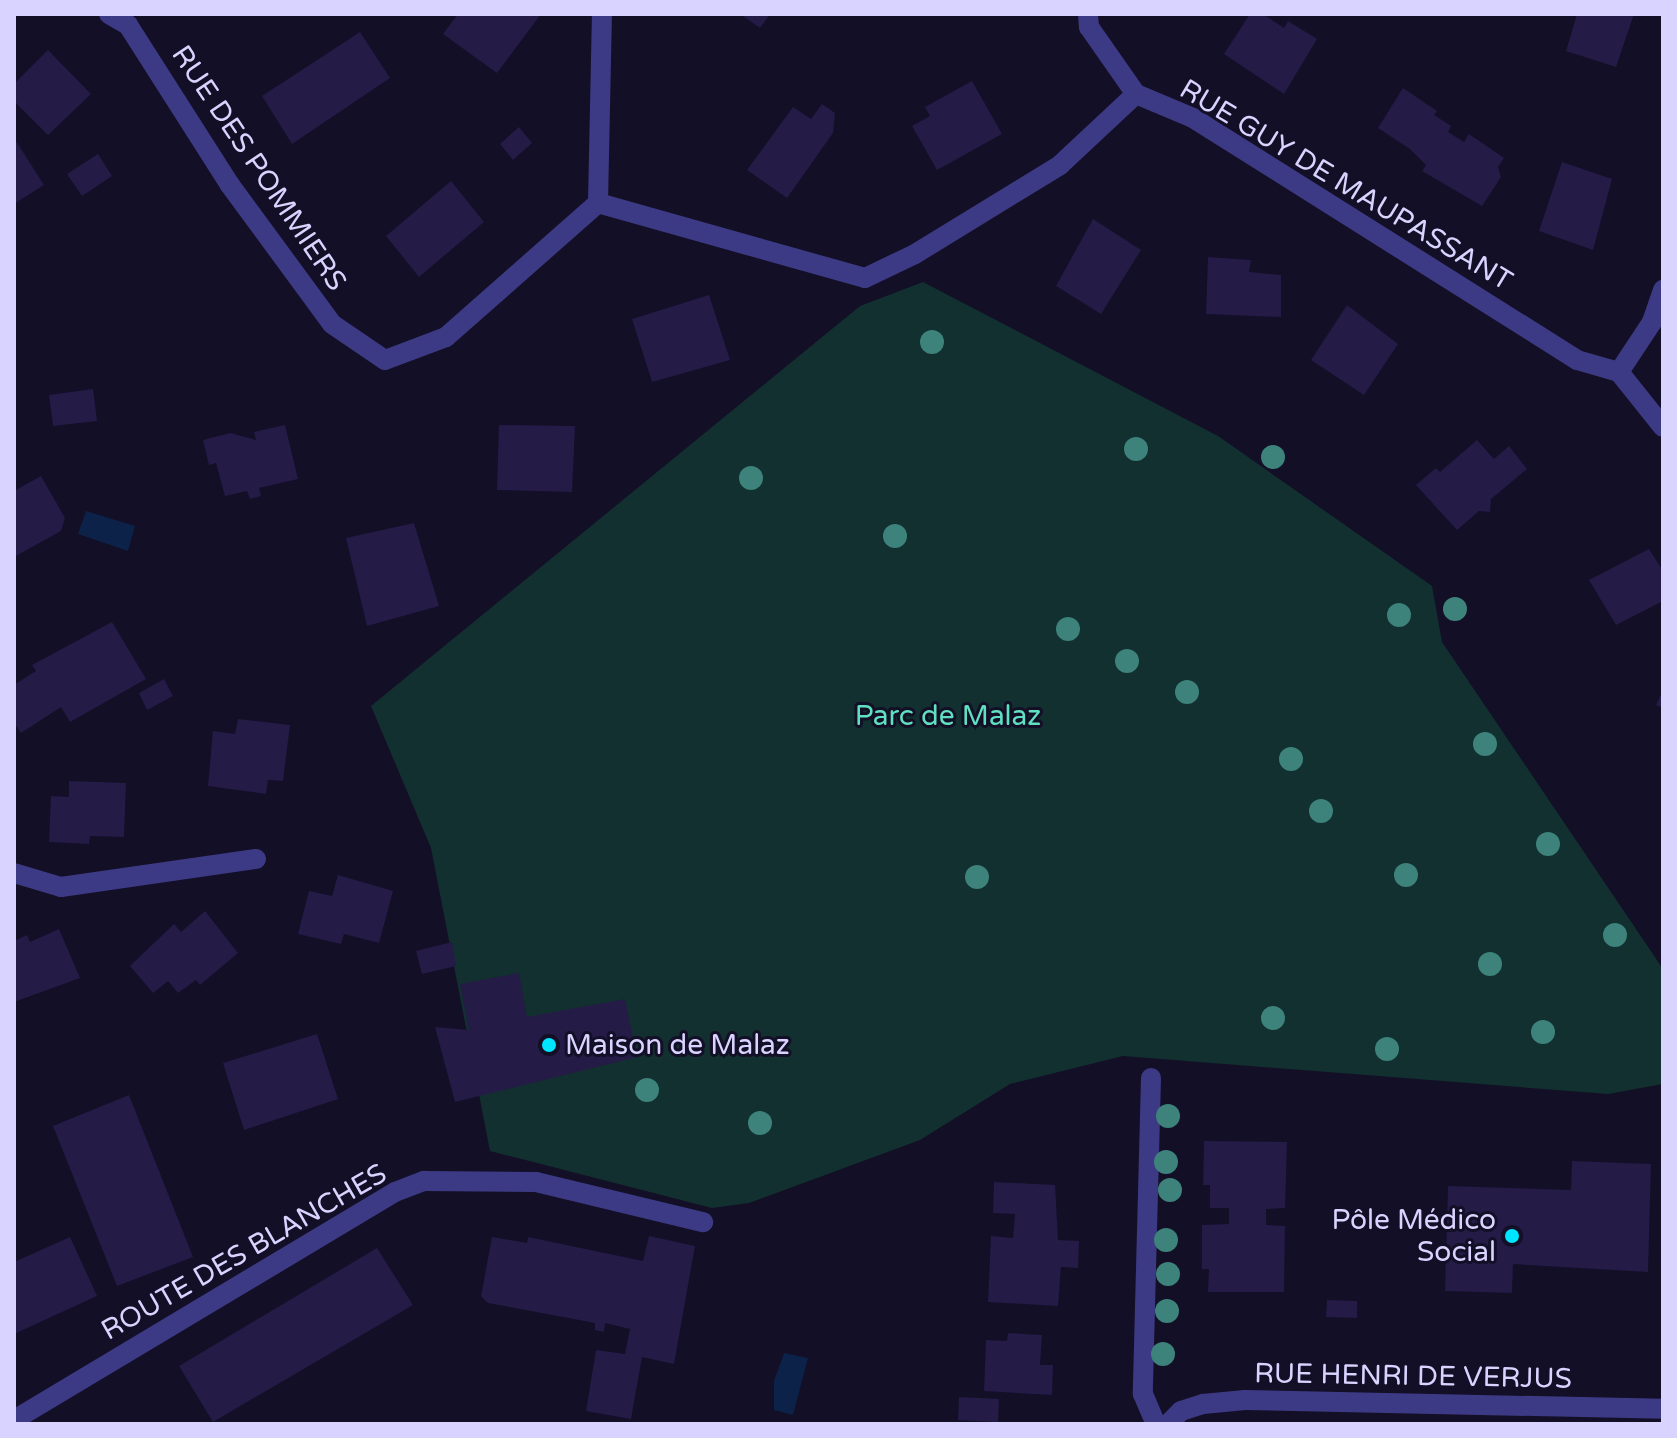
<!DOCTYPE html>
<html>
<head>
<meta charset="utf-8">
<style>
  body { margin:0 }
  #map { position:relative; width:1677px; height:1438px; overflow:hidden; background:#130f26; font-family:"Varela Round",sans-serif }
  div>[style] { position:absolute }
  .green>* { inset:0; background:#12302f }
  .water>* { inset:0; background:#0c2248 }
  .building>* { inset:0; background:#241b47 }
  .service>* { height:20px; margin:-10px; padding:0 10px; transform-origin:10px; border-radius:10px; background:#3d3a85 }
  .minor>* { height:20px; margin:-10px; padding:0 10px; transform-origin:10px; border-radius:10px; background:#3d3a85 }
  .trees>* { width:24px; height:24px; margin:-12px; border-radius:50%; background:#3d827b }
  .dots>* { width:22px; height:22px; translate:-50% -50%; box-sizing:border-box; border:4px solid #130f26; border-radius:50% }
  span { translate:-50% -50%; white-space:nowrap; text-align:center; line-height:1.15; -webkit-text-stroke:6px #130f26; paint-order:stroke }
  .street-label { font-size:28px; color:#d9d4ff }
  .park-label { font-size:28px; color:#5fe0c0 }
  .poi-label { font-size:28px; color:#d9d4ff }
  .left { translate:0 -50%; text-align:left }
  .right { translate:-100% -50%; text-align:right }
  .frame { position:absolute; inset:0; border:16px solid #d9d4ff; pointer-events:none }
</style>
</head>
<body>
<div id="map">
  <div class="green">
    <i style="clip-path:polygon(923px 282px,1218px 436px,1432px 586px,1442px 642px,1663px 969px,1663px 1084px,1608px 1094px,1123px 1056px,1010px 1084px,920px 1140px,749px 1203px,712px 1208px,490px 1151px,431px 848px,371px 706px,860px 306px)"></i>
  </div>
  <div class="water">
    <i style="clip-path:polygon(86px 511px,135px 526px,128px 551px,78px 534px)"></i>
    <i style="clip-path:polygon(784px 1353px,808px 1358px,793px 1415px,774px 1410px,774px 1381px)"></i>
  </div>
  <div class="building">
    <i style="clip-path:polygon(458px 14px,541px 14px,497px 73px,443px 34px)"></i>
    <i style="clip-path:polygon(740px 14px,770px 14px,760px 28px)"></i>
    <i style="clip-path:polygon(1250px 14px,1263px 14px,1284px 28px,1288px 21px,1317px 39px,1284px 94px,1224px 54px)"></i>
    <i style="clip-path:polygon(1577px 14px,1634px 14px,1616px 67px,1566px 51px)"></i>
    <i style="clip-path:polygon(360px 32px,390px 78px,292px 144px,262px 96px)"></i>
    <i style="clip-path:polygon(48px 50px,91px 94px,48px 135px,14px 101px,14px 84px)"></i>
    <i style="clip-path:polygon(972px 81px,1002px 134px,937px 170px,912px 126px,930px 116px,925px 107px)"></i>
    <i style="clip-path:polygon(1403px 88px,1437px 111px,1434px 115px,1451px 126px,1448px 132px,1464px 142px,1469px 134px,1504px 158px,1498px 167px,1501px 177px,1482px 206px,1422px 171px,1426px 165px,1410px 149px,1378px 128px)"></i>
    <i style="clip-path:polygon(822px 104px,835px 113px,833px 133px,787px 198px,747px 170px,793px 107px,811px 119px)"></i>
    <i style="clip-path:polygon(519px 127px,532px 143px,513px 160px,500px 144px)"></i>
    <i style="clip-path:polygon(14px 138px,44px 185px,14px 204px)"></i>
    <i style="clip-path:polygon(98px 154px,112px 176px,82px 196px,67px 174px)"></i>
    <i style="clip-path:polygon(1562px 162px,1612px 179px,1593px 250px,1539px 231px)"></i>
    <i style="clip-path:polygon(451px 181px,484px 222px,419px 277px,386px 236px)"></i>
    <i style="clip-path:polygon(1093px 219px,1141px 250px,1101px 314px,1056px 286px)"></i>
    <i style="clip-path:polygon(1208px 257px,1251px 260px,1249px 272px,1281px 275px,1281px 317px,1206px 314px)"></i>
    <i style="clip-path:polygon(709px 295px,730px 360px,652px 382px,632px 319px)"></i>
    <i style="clip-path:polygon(1347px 305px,1398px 344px,1364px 395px,1311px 360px)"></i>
    <i style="clip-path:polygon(93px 389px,97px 421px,53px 426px,49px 395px)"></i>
    <i style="clip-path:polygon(285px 425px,298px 479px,259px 488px,261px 496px,250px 499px,247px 491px,225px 496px,216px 463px,209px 465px,203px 440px,230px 433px,256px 440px,254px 432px)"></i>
    <i style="clip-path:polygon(499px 425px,575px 426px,572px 492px,497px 490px)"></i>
    <i style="clip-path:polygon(1477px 440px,1494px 459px,1509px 446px,1527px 469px,1491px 499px,1490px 512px,1479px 511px,1457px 530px,1416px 485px,1436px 468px,1440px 472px)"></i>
    <i style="clip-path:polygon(41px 476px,65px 518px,61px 531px,14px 557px,14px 491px)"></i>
    <i style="clip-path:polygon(414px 523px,439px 606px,367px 626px,346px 538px)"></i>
    <i style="clip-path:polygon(1649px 549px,1663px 571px,1663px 601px,1616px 625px,1589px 580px)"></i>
    <i style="clip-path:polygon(112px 622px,146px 679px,70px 722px,61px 707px,21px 733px,14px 723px,14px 685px,36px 671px,32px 665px)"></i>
    <i style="clip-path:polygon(164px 679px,173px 696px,147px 710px,139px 693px)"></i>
    <i style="clip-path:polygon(1663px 690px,1663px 708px,1656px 705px)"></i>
    <i style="clip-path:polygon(238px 719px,290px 725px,283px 781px,268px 780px,266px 794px,208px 786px,213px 731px,235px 734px)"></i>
    <i style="clip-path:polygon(69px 781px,126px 783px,124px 837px,90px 836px,89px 844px,49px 842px,51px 796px,69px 797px)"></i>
    <i style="clip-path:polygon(338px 875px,393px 891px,379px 943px,344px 934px,341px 944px,298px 934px,309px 891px,332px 896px)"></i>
    <i style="clip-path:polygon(205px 911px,238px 953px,200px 985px,196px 980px,178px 993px,168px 981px,153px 993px,130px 966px,174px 924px,181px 932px)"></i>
    <i style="clip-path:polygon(59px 929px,80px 978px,14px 1002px,14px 941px,27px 935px,30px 942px)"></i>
    <i style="clip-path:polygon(452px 942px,456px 966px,422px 974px,416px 951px)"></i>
    <i style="clip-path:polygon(519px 973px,527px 1017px,625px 999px,637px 1057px,455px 1102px,435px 1027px,469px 1030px,460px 984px)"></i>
    <i style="clip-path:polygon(317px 1034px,338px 1099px,244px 1130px,223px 1063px)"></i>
    <i style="clip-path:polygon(129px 1095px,193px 1257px,117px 1286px,53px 1126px)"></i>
    <i style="clip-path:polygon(1204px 1141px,1287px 1142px,1285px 1208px,1266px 1209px,1266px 1225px,1285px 1226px,1284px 1292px,1208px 1292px,1209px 1269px,1202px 1269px,1202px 1225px,1229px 1224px,1229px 1208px,1210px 1208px,1210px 1185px,1203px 1185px)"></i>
    <i style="clip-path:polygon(1572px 1161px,1651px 1164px,1648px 1272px,1513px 1264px,1512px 1293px,1445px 1291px,1448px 1186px,1571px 1190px)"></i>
    <i style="clip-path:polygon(994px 1182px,1055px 1185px,1058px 1240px,1079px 1241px,1078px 1268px,1061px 1267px,1058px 1306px,988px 1302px,991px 1236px,1013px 1238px,1015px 1214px,993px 1213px)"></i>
    <i style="clip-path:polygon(649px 1236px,695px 1246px,674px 1364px,642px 1357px,631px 1419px,586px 1411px,596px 1350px,625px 1354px,630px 1329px,605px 1323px,604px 1332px,595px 1330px,595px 1323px,488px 1303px,481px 1296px,492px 1237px,527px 1243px,528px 1237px,643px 1261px)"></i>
    <i style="clip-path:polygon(70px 1237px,97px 1296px,14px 1334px,14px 1262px)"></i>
    <i style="clip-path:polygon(377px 1248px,413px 1305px,213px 1422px,179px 1366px)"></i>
    <i style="clip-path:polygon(1327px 1300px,1357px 1301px,1357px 1318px,1326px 1317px)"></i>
    <i style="clip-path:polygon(1008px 1333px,1042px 1335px,1040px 1365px,1053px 1365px,1052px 1395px,984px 1391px,986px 1340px,1007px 1341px)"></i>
    <i style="clip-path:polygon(959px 1397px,999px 1399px,998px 1422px,958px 1420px)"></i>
  </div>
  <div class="service">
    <i style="left:1151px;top:1078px;width:316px;rotate:91.5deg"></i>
    <i style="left:1143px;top:1394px;width:33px;rotate:67deg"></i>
  </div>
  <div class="minor">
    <i style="left:109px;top:14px;width:22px;rotate:30deg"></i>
    <i style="left:128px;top:25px;width:190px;rotate:57.5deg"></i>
    <i style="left:230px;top:185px;width:172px;rotate:53.7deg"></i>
    <i style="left:332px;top:324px;width:64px;rotate:34.2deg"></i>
    <i style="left:385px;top:360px;width:65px;rotate:-20.7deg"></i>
    <i style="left:446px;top:337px;width:203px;rotate:-41.4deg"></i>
    <i style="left:1088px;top:14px;width:13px;rotate:86deg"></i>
    <i style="left:1089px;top:27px;width:82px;rotate:55deg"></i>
    <i style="left:598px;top:203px;width:277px;rotate:15.7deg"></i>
    <i style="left:865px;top:278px;width:55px;rotate:-25.6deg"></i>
    <i style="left:915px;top:254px;width:170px;rotate:-31.5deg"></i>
    <i style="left:1060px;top:165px;width:104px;rotate:-43.1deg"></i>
    <i style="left:1136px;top:94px;width:62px;rotate:22.8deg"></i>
    <i style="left:1193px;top:118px;width:454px;rotate:32.2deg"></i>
    <i style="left:1577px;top:360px;width:44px;rotate:15.9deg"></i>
    <i style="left:1619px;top:372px;width:70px;rotate:51.3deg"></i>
    <i style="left:598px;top:203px;width:189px;rotate:-88.8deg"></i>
    <i style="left:1619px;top:372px;width:60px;rotate:-56.6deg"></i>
    <i style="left:1652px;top:322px;width:34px;rotate:-71deg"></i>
    <i style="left:14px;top:873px;width:49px;rotate:16.6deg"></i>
    <i style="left:61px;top:887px;width:197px;rotate:-8.2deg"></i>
    <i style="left:14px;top:1420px;width:444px;rotate:-30.9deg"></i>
    <i style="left:395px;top:1192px;width:31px;rotate:-21deg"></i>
    <i style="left:424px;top:1181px;width:112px;rotate:0.5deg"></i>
    <i style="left:536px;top:1182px;width:172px;rotate:13.5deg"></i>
    <i style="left:1168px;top:1424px;width:18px;rotate:-45deg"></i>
    <i style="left:1181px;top:1411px;width:23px;rotate:-18deg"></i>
    <i style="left:1203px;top:1404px;width:42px;rotate:-5.4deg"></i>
    <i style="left:1245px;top:1400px;width:418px;rotate:1.2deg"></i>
  </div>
  <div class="trees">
    <i style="left:932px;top:342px"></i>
    <i style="left:1136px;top:449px"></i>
    <i style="left:1273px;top:457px"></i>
    <i style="left:751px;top:478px"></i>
    <i style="left:895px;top:536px"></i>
    <i style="left:1455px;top:609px"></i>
    <i style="left:1399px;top:615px"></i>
    <i style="left:1068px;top:629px"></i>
    <i style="left:1127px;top:661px"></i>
    <i style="left:1187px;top:692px"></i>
    <i style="left:1485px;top:744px"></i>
    <i style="left:1291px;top:759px"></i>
    <i style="left:1321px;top:811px"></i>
    <i style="left:1548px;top:844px"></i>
    <i style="left:1406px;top:875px"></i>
    <i style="left:977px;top:877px"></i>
    <i style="left:1615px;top:935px"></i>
    <i style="left:1490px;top:964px"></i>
    <i style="left:1273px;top:1018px"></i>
    <i style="left:1543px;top:1032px"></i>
    <i style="left:1387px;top:1049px"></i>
    <i style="left:647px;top:1090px"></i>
    <i style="left:1168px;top:1116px"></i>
    <i style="left:760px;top:1123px"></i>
    <i style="left:1166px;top:1162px"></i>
    <i style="left:1170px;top:1190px"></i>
    <i style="left:1166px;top:1240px"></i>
    <i style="left:1168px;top:1274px"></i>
    <i style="left:1167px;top:1311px"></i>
    <i style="left:1163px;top:1354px"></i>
  </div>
  <div class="dots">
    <i style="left:549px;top:1045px;background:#00e5ff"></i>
    <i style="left:1512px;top:1236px;background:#00e5ff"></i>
  </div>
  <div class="street-label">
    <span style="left:259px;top:168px;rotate:56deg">RUE DES POMMIERS</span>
    <span style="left:1346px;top:185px;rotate:31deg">RUE GUY DE MAUPASSANT</span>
    <span style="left:244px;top:1252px;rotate:-30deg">ROUTE DES BLANCHES</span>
    <span style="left:1413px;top:1376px;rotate:1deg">RUE HENRI DE VERJUS</span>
  </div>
  <div class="park-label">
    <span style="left:948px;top:716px">Parc de Malaz</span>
  </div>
  <div class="poi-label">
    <span class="left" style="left:565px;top:1045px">Maison de Malaz</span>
    <span class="right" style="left:1496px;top:1236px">Pôle Médico<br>Social</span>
  </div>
  <div class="frame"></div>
</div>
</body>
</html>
